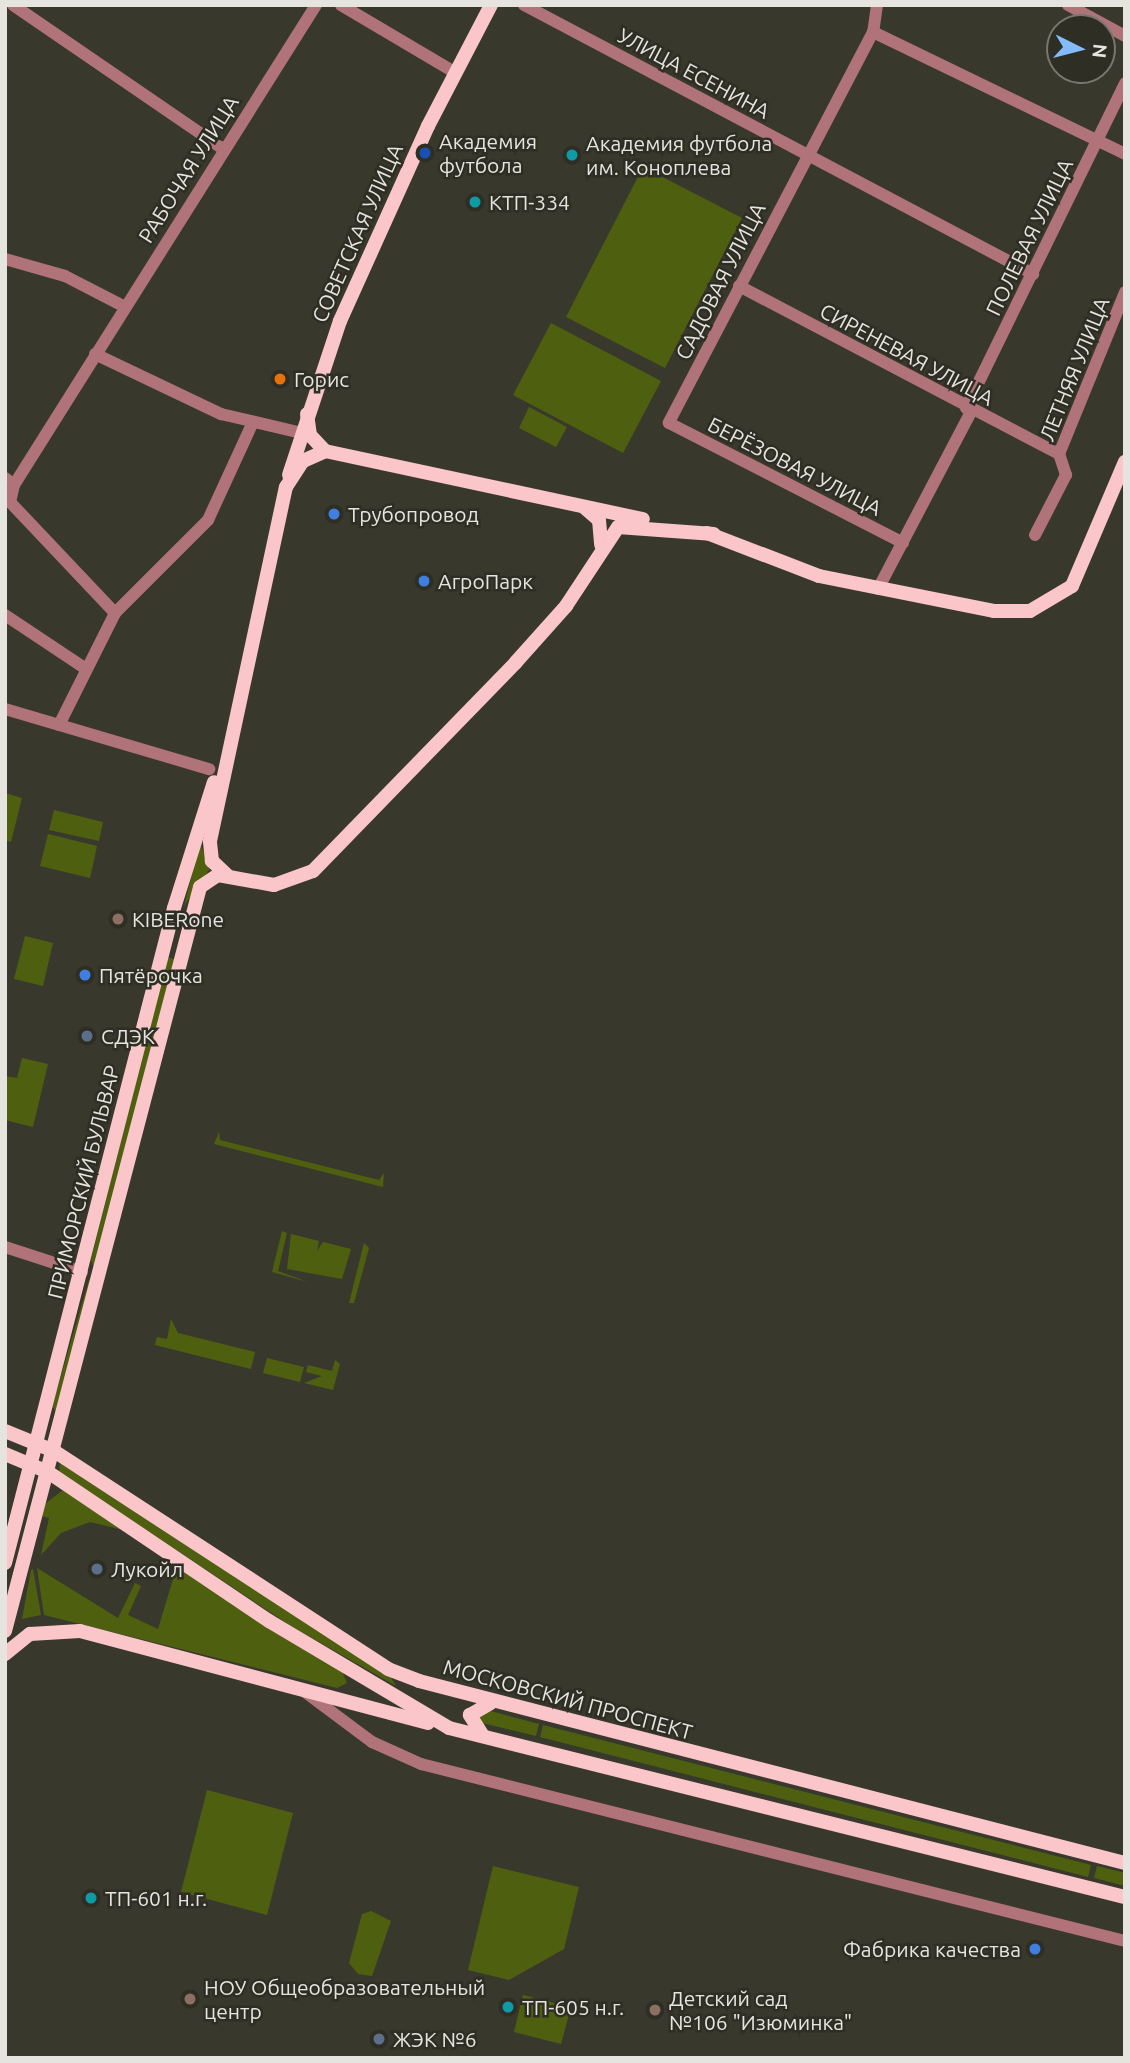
<!DOCTYPE html>
<html>
<head>
<meta charset="utf-8">
<style>
  body { margin:0 }
  #map { position:relative; width:1130px; height:2063px; overflow:hidden; background:#39382d; font-family:Ubuntu,sans-serif }
  div>[style] { position:absolute }
  .green>* { inset:0; background:#4e600f }
  .minor>* { height:12px; margin:-6px; padding:0 6px; transform-origin:6px; border-radius:6px; background:#b07379 }
  .major>* { height:14px; margin:-7px; padding:0 7px; transform-origin:7px; border-radius:7px; background:#fac6ca }
  .dots>* { width:19px; height:19px; translate:-50% -50%; box-sizing:border-box; border:4px solid #2f2e24; border-radius:50% }
  span { translate:-50% -50%; white-space:nowrap; text-align:center; line-height:1.15; -webkit-text-stroke:5px #2f2e24; paint-order:stroke }
  .street-label { font-size:21px; color:#e5e4de }
  .poi-label { font-size:21px; color:#e5e4de }
  .left { translate:0 -50%; text-align:left }
  .right { translate:-100% -50%; text-align:right }
  .frame { position:absolute; inset:0; border:7px solid #e5e4de; pointer-events:none }
  .north { position:absolute; left:1046px; top:14px; width:70px; height:70px; box-sizing:border-box; background:#2f2e24; border:2px solid #78776e; border-radius:50%; rotate:96deg; font-size:19px; font-weight:700; line-height:28px; text-align:center; color:#e5e4de }
  .north::after { content:''; display:block; margin:auto; width:24px; height:32px; background:#84bcfb; clip-path:polygon(50% 0,100% 100%,50% 72%,0 100%) }
</style>
</head>
<body>
<div id="map">
  <div class="green">
    <i style="clip-path:polygon(643px 167px,742px 218px,665px 368px,566px 317px)"></i>
    <i style="clip-path:polygon(551px 323px,661px 381px,623px 453px,513px 395px)"></i>
    <i style="clip-path:polygon(529px 407px,567px 427px,556px 447px,519px 428px)"></i>
    <i style="clip-path:polygon(5px 793px,22px 798px,11px 842px,5px 840px)"></i>
    <i style="clip-path:polygon(54px 810px,103px 822px,99px 841px,49px 830px)"></i>
    <i style="clip-path:polygon(48px 834px,97px 846px,90px 878px,40px 866px)"></i>
    <i style="clip-path:polygon(201px 846px,211px 867px,184px 906px,199px 847px)"></i>
    <i style="clip-path:polygon(25px 936px,53px 943px,43px 986px,14px 979px)"></i>
    <i style="clip-path:polygon(167px 957px,174px 959px,94px 1268px,91px 1260px)"></i>
    <i style="clip-path:polygon(22px 1058px,48px 1064px,33px 1127px,5px 1120px,5px 1076px,17px 1078px)"></i>
    <i style="clip-path:polygon(219px 1132px,220px 1140px,379px 1180px,384px 1173px,383px 1187px,214px 1144px)"></i>
    <i style="clip-path:polygon(282px 1231px,287px 1233px,278px 1271px,308px 1282px,272px 1272px)"></i>
    <i style="clip-path:polygon(291px 1234px,319px 1241px,317px 1251px,323px 1242px,351px 1249px,342px 1279px,287px 1269px)"></i>
    <i style="clip-path:polygon(364px 1243px,369px 1248px,354px 1303px,349px 1303px)"></i>
    <i style="clip-path:polygon(89px 1280px,90px 1281px,56px 1412px,52px 1406px)"></i>
    <i style="clip-path:polygon(171px 1319px,178px 1333px,255px 1352px,251px 1369px,155px 1345px,157px 1337px,167px 1339px)"></i>
    <i style="clip-path:polygon(267px 1358px,304px 1367px,300px 1382px,263px 1373px)"></i>
    <i style="clip-path:polygon(335px 1360px,340px 1364px,333px 1390px,304px 1383px,322px 1376px,306px 1372px,308px 1365px,332px 1371px)"></i>
    <i style="clip-path:polygon(60px 1463px,390px 1676px,396px 1686px,291px 1626px,59px 1472px)"></i>
    <i style="clip-path:polygon(63px 1490px,123px 1530px,90px 1522px,61px 1533px,41px 1555px,49px 1518px,42px 1516px,45px 1504px)"></i>
    <i style="clip-path:polygon(37px 1568px,118px 1618px,135px 1583px,141px 1586px,128px 1615px,158px 1629px,173px 1579px,187px 1568px,342px 1671px,347px 1683px,337px 1688px,44px 1615px)"></i>
    <i style="clip-path:polygon(33px 1569px,41px 1615px,22px 1619px,31px 1570px)"></i>
    <i style="clip-path:polygon(487px 1710px,539px 1724px,536px 1736px,482px 1723px,476px 1714px)"></i>
    <i style="clip-path:polygon(543px 1725px,1091px 1865px,1088px 1877px,540px 1737px)"></i>
    <i style="clip-path:polygon(207px 1790px,293px 1813px,267px 1915px,181px 1892px)"></i>
    <i style="clip-path:polygon(493px 1866px,579px 1887px,564px 1949px,509px 1980px,468px 1970px)"></i>
    <i style="clip-path:polygon(1097px 1866px,1125px 1873px,1125px 1886px,1094px 1878px)"></i>
    <i style="clip-path:polygon(371px 1911px,391px 1921px,372px 1976px,358px 1974px,349px 1963px,362px 1914px)"></i>
    <i style="clip-path:polygon(523px 1995px,571px 2007px,561px 2044px,514px 2032px)"></i>
  </div>
  <div class="minor">
    <i style="left:13px;top:5px;width:253px;rotate:34.4deg"></i>
    <i style="left:341px;top:5px;width:134px;rotate:30.6deg"></i>
    <i style="left:524px;top:5px;width:576px;rotate:27.86deg"></i>
    <i style="left:877px;top:5px;width:27px;rotate:98deg"></i>
    <i style="left:873px;top:32px;width:441px;rotate:117.6deg"></i>
    <i style="left:669px;top:423px;width:263px;rotate:27.1deg"></i>
    <i style="left:1068px;top:5px;width:65px;rotate:28.5deg"></i>
    <i style="left:873px;top:32px;width:280px;rotate:25.8deg"></i>
    <i style="left:5px;top:259px;width:62px;rotate:15.8deg"></i>
    <i style="left:65px;top:276px;width:68px;rotate:27.3deg"></i>
    <i style="left:739px;top:286px;width:361px;rotate:27.7deg"></i>
    <i style="left:95px;top:354px;width:140px;rotate:25.5deg"></i>
    <i style="left:221px;top:414px;width:79px;rotate:13.2deg"></i>
    <i style="left:966px;top:408px;width:362px;rotate:-63.9deg"></i>
    <i style="left:5px;top:478px;width:11px;rotate:38deg"></i>
    <i style="left:14px;top:485px;width:17px;rotate:103deg"></i>
    <i style="left:10px;top:502px;width:153px;rotate:46.6deg"></i>
    <i style="left:14px;top:485px;width:567px;rotate:-57.82deg"></i>
    <i style="left:1035px;top:535px;width:68px;rotate:-62.7deg"></i>
    <i style="left:1066px;top:475px;width:22px;rotate:-108deg"></i>
    <i style="left:1059px;top:454px;width:175px;rotate:-67.8deg"></i>
    <i style="left:878px;top:589px;width:202px;rotate:-62.3deg"></i>
    <i style="left:5px;top:615px;width:97px;rotate:33.7deg"></i>
    <i style="left:5px;top:709px;width:213px;rotate:16.4deg"></i>
    <i style="left:59px;top:725px;width:125px;rotate:-63.4deg"></i>
    <i style="left:115px;top:613px;width:132px;rotate:-45deg"></i>
    <i style="left:208px;top:520px;width:108px;rotate:-65.3deg"></i>
    <i style="left:5px;top:1247px;width:81px;rotate:18deg"></i>
    <i style="left:305px;top:1692px;width:84px;rotate:36.7deg"></i>
    <i style="left:372px;top:1742px;width:54px;rotate:24.2deg"></i>
    <i style="left:421px;top:1764px;width:726px;rotate:14.11deg"></i>
  </div>
  <div class="major">
    <i style="left:307px;top:414px;width:21px;rotate:82deg"></i>
    <i style="left:310px;top:435px;width:22px;rotate:47deg"></i>
    <i style="left:289px;top:475px;width:162px;rotate:-71.7deg"></i>
    <i style="left:340px;top:321px;width:214px;rotate:-65.7deg"></i>
    <i style="left:428px;top:126px;width:136px;rotate:-62.5deg"></i>
    <i style="left:585px;top:508px;width:18px;rotate:41deg"></i>
    <i style="left:599px;top:520px;width:25px;rotate:85deg"></i>
    <i style="left:707px;top:533px;width:120px;rotate:21deg"></i>
    <i style="left:819px;top:576px;width:178px;rotate:11.3deg"></i>
    <i style="left:994px;top:611px;width:36px"></i>
    <i style="left:1030px;top:611px;width:49px;rotate:-30.8deg"></i>
    <i style="left:1072px;top:586px;width:135px;rotate:-66.9deg"></i>
    <i style="left:227px;top:875px;width:21px;rotate:-137deg"></i>
    <i style="left:212px;top:861px;width:20px;rotate:-96deg"></i>
    <i style="left:210px;top:841px;width:362px;rotate:-77.9deg"></i>
    <i style="left:286px;top:487px;width:31px;rotate:-57deg"></i>
    <i style="left:303px;top:461px;width:24px;rotate:-24deg"></i>
    <i style="left:325px;top:451px;width:325px;rotate:12.1deg"></i>
    <i style="left:5px;top:1431px;width:53px;rotate:22.2deg"></i>
    <i style="left:54px;top:1451px;width:399px;rotate:33.1deg"></i>
    <i style="left:388px;top:1669px;width:33px;rotate:21deg"></i>
    <i style="left:419px;top:1681px;width:729px;rotate:14.46deg"></i>
    <i style="left:5px;top:1454px;width:47px;rotate:22.7deg"></i>
    <i style="left:48px;top:1472px;width:267px;rotate:34deg"></i>
    <i style="left:269px;top:1621px;width:209px;rotate:30.7deg"></i>
    <i style="left:449px;top:1728px;width:697px;rotate:14.04deg"></i>
    <i style="left:5px;top:1563px;width:676px;rotate:-75.53deg"></i>
    <i style="left:174px;top:908px;width:132px;rotate:-72.4deg"></i>
    <i style="left:5px;top:1631px;width:769px;rotate:-75.31deg"></i>
    <i style="left:200px;top:887px;width:22px;rotate:-34deg"></i>
    <i style="left:218px;top:875px;width:57px;rotate:10.1deg"></i>
    <i style="left:274px;top:885px;width:41px;rotate:-19.7deg"></i>
    <i style="left:313px;top:871px;width:291px;rotate:-45.8deg"></i>
    <i style="left:516px;top:662px;width:75px;rotate:-48.2deg"></i>
    <i style="left:566px;top:606px;width:95px;rotate:-56.6deg"></i>
    <i style="left:618px;top:527px;width:96px;rotate:4.2deg"></i>
    <i style="left:5px;top:1654px;width:32px;rotate:-39deg"></i>
    <i style="left:30px;top:1634px;width:50px;rotate:-3.4deg"></i>
    <i style="left:80px;top:1631px;width:360px;rotate:14.8deg"></i>
    <i style="left:483px;top:1736px;width:25px;rotate:-122deg"></i>
    <i style="left:470px;top:1715px;width:24px;rotate:-30deg"></i>
  </div>
  <div class="dots">
    <i style="left:425px;top:153px;background:#1a4fb4"></i>
    <i style="left:572px;top:155px;background:#0f9aa8"></i>
    <i style="left:475px;top:202px;background:#0f9aa8"></i>
    <i style="left:280px;top:379px;background:#e8710a"></i>
    <i style="left:334px;top:514px;background:#3f7fe0"></i>
    <i style="left:424px;top:581px;background:#3f7fe0"></i>
    <i style="left:118px;top:919px;background:#8d6e63"></i>
    <i style="left:85px;top:975px;background:#3f7fe0"></i>
    <i style="left:87px;top:1036px;background:#5c6f8a"></i>
    <i style="left:97px;top:1569px;background:#5c6f8a"></i>
    <i style="left:91px;top:1898px;background:#0f9aa8"></i>
    <i style="left:1035px;top:1949px;background:#3f7fe0"></i>
    <i style="left:190px;top:1999px;background:#8d6e63"></i>
    <i style="left:508px;top:2007px;background:#0f9aa8"></i>
    <i style="left:655px;top:2010px;background:#8d6e63"></i>
    <i style="left:379px;top:2039px;background:#5c6f8a"></i>
  </div>
  <div class="street-label">
    <span style="left:694px;top:73px;rotate:28deg">УЛИЦА ЕСЕНИНА</span>
    <span style="left:188px;top:169px;rotate:-58deg">РАБОЧАЯ УЛИЦА</span>
    <span style="left:357px;top:233px;rotate:-66deg">СОВЕТСКАЯ УЛИЦА</span>
    <span style="left:1029px;top:237px;rotate:-64deg">ПОЛЕВАЯ УЛИЦА</span>
    <span style="left:720px;top:281px;rotate:-63deg">САДОВАЯ УЛИЦА</span>
    <span style="left:907px;top:354px;rotate:28deg">СИРЕНЕВАЯ УЛИЦА</span>
    <span style="left:1074px;top:369px;rotate:-68deg">ЛЕТНЯЯ УЛИЦА</span>
    <span style="left:795px;top:466px;rotate:27deg">БЕРЁЗОВАЯ УЛИЦА</span>
    <span style="left:83px;top:1182px;rotate:-76deg">ПРИМОРСКИЙ БУЛЬВАР</span>
    <span style="left:568px;top:1699px;rotate:15deg">МОСКОВСКИЙ ПРОСПЕКТ</span>
  </div>
  <div class="poi-label">
    <span class="left" style="left:439px;top:153px">Академия<br>футбола</span>
    <span class="left" style="left:586px;top:155px">Академия футбола<br>им. Коноплева</span>
    <span class="left" style="left:489px;top:202px">КТП-334</span>
    <span class="left" style="left:294px;top:379px">Горис</span>
    <span class="left" style="left:348px;top:514px">Трубопровод</span>
    <span class="left" style="left:438px;top:581px">АгроПарк</span>
    <span class="left" style="left:132px;top:919px">KIBERone</span>
    <span class="left" style="left:99px;top:975px">Пятёрочка</span>
    <span class="left" style="left:101px;top:1036px">СДЭК</span>
    <span class="left" style="left:111px;top:1569px">Лукойл</span>
    <span class="left" style="left:105px;top:1898px">ТП-601 н.г.</span>
    <span class="right" style="left:1021px;top:1949px">Фабрика качества</span>
    <span class="left" style="left:204px;top:1999px">НОУ Общеобразовательный<br>центр</span>
    <span class="left" style="left:669px;top:2010px">Детский сад<br>№106 "Изюминка"</span>
    <span class="left" style="left:522px;top:2007px">ТП-605 н.г.</span>
    <span class="left" style="left:393px;top:2039px">ЖЭК №6</span>
  </div>
  <div class="frame"></div>
  <div class="north">N</div>
</div>
</body>
</html>
